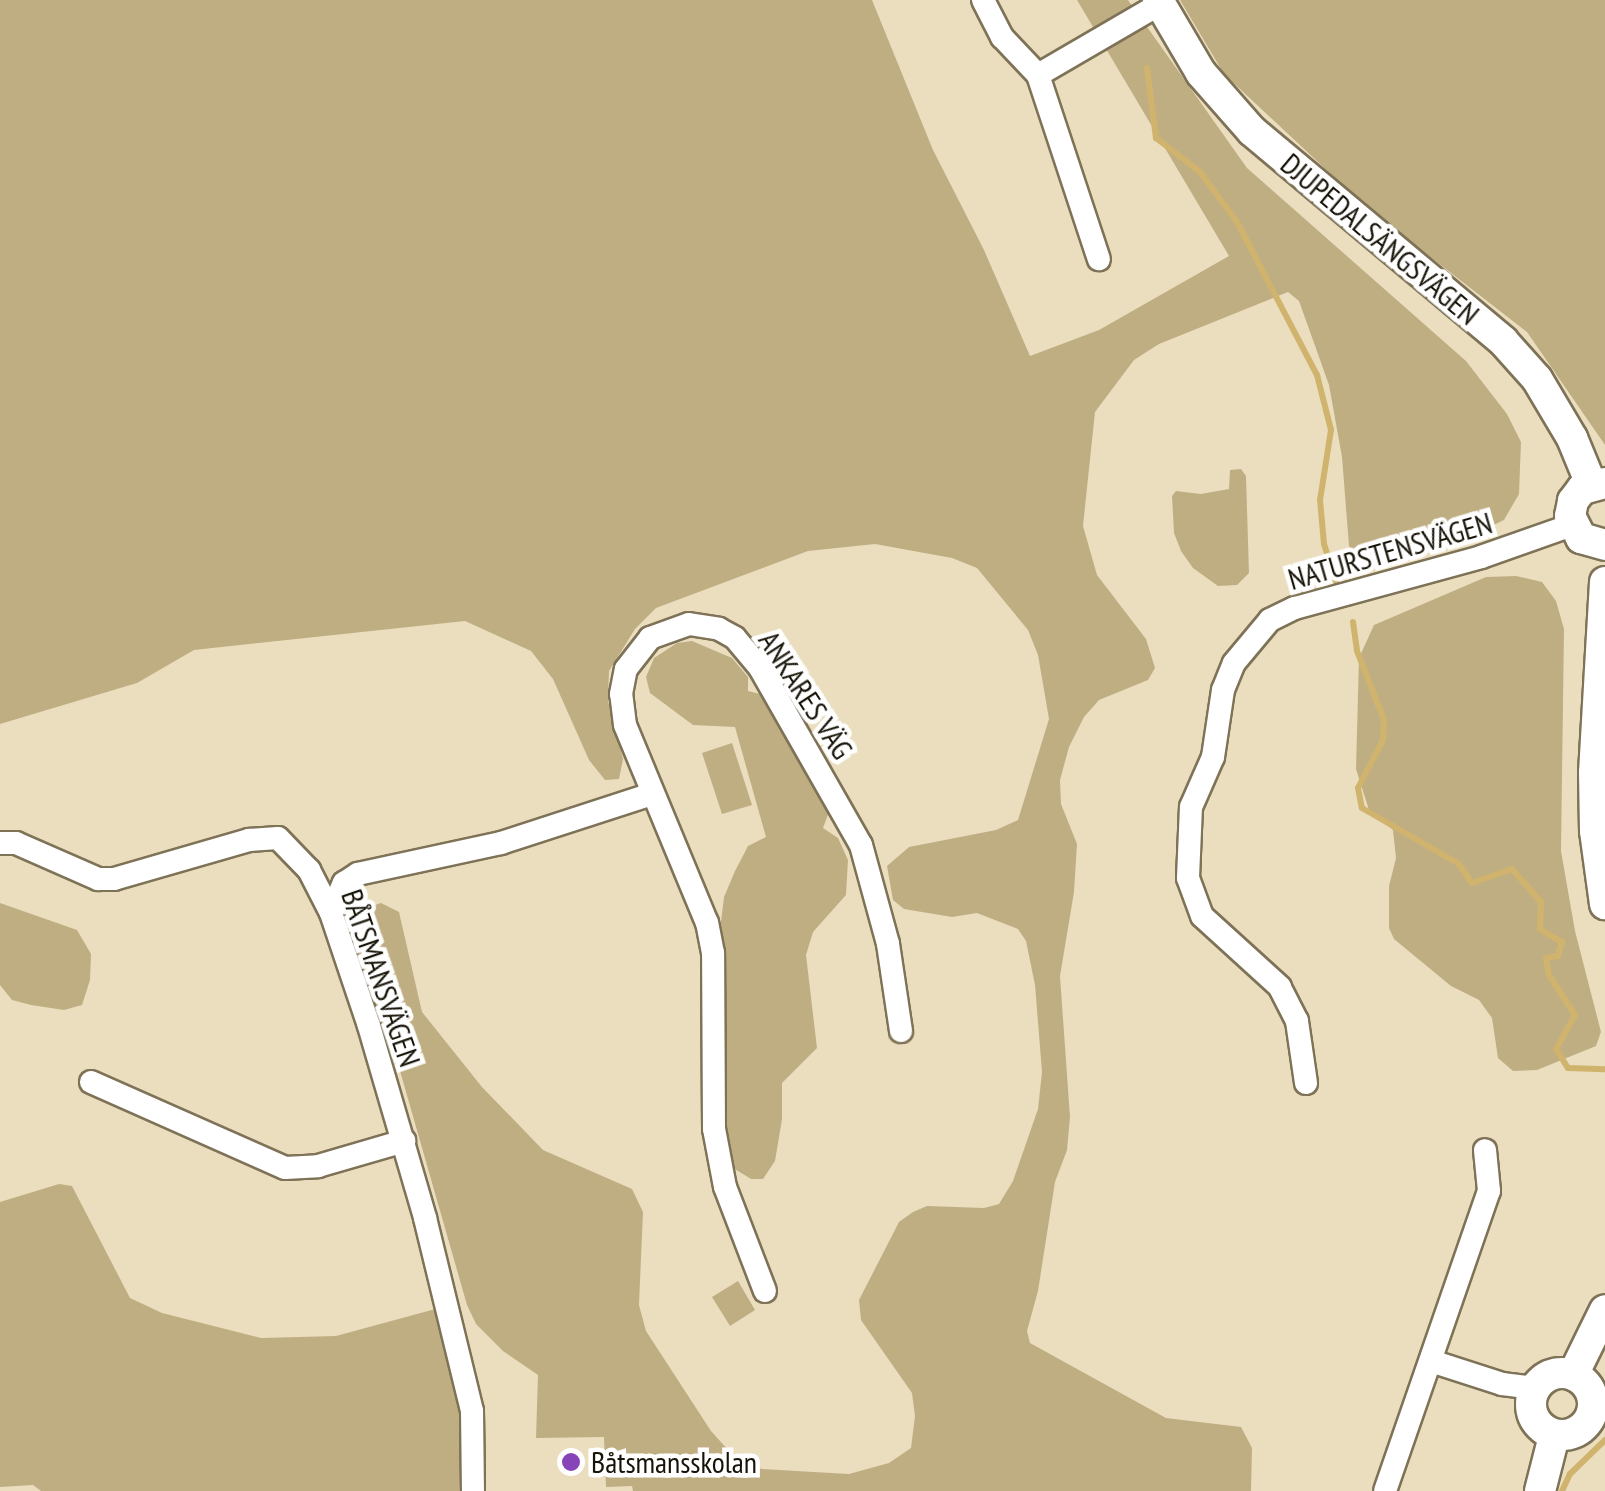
<!DOCTYPE html>
<html>
<head>
<meta charset="utf-8">
<style>
  body { margin:0 }
  #map { position:relative; width:1605px; height:1491px; overflow:hidden; background:#ebdebf; font-family:"PT Sans Narrow",sans-serif }
  div>[style] { position:absolute }
  .green>* { inset:0; background:#c0ae83 }
  .stream>* { height:6px; margin:-3px; padding:0 3px; transform-origin:3px; border-radius:3px; background:#d0b36d }
  .roads { filter:drop-shadow(2px 0 #7e7257) drop-shadow(-2px 0 #7e7257) drop-shadow(0 2px #7e7257) drop-shadow(0 -2px #7e7257) }
  .minor>* { height:22px; margin:-11px; padding:0 11px; transform-origin:11px; border-radius:11px; background:#fff }
  .tertiary>* { height:30px; margin:-15px; padding:0 15px; transform-origin:15px; border-radius:15px; background:#fff }
  .tertiary>.ring { margin:-15px; padding:0; box-sizing:content-box; background:none; border:30px solid #fff; border-radius:50% }
  .dots>* { width:28px; height:28px; translate:-50% -50%; box-sizing:border-box; border:5px solid #fff; border-radius:50% }
  span { translate:-50% -50%; white-space:nowrap; text-align:center; line-height:1.15; -webkit-text-stroke:9px #fff; paint-order:stroke }
  .street-label { font-size:30px; color:#171308 }
  .poi-label { font-size:30px; color:#171308 }
  .left { translate:0 -50%; text-align:left }
</style>
</head>
<body>
<div id="map">
  <div class="green">
    <i style="clip-path:polygon(0 0,872px 0,933px 150px,984px 250px,1030px 356px,1099px 330px,1229px 256px,1077px 0,1128px 0,1247px 168px,1466px 361px,1507px 414px,1521px 442px,1519px 494px,1504px 520px,1477px 533px,1357px 556px,1349px 546px,1342px 457px,1329px 385px,1299px 301px,1288px 292px,1159px 344px,1134px 360px,1095px 412px,1083px 526px,1097px 575px,1146px 639px,1155px 668px,1148px 680px,1099px 700px,1084px 717px,1069px 747px,1060px 780px,1061px 804px,1077px 844px,1074px 892px,1060px 976px,1070px 1117px,1067px 1150px,1055px 1182px,1038px 1291px,1027px 1331px,1030px 1343px,1166px 1418px,1241px 1427px,1252px 1448px,1251px 1491px,633px 1491px,632px 1486px,606px 1487px,604px 1437px,536px 1438px,538px 1375px,503px 1351px,476px 1324px,467px 1305px,400px 1071px,364px 975px,350px 922px,359px 910px,381px 903px,399px 912px,422px 1012px,482px 1087px,543px 1150px,632px 1189px,643px 1212px,639px 1305px,646px 1331px,711px 1431px,739px 1462px,762px 1469px,849px 1474px,889px 1463px,911px 1448px,915px 1416px,912px 1393px,861px 1320px,859px 1300px,899px 1222px,913px 1212px,927px 1206px,984px 1208px,999px 1204px,1013px 1181px,1038px 1109px,1042px 1072px,1035px 985px,1026px 941px,1018px 929px,977px 913px,952px 917px,904px 909px,893px 900px,887px 866px,909px 847px,996px 830px,1018px 820px,1049px 719px,1038px 655px,1028px 630px,977px 568px,952px 558px,875px 544px,808px 551px,656px 608px,635px 629px,609px 671px,608px 701px,623px 759px,619px 779px,605px 780px,589px 760px,553px 679px,531px 651px,465px 621px,194px 650px,137px 683px,0 724px)"></i>
    <i style="clip-path:polygon(1180px 0,1605px 0,1605px 445px,1527px 332px,1366px 207px,1224px 74px)"></i>
    <i style="clip-path:polygon(1241px 469px,1246px 476px,1249px 573px,1237px 585px,1218px 586px,1193px 568px,1181px 551px,1174px 533px,1172px 496px,1176px 491px,1201px 494px,1229px 489px,1230px 470px)"></i>
    <i style="clip-path:polygon(1516px 576px,1542px 582px,1556px 601px,1564px 629px,1561px 851px,1575px 931px,1601px 1032px,1596px 1046px,1537px 1070px,1513px 1071px,1498px 1058px,1492px 1018px,1479px 1000px,1451px 986px,1394px 939px,1389px 928px,1389px 886px,1396px 858px,1393px 830px,1369px 810px,1356px 769px,1359px 658px,1374px 625px,1486px 577px)"></i>
    <i style="clip-path:polygon(692px 641px,732px 658px,748px 677px,748px 691px,760px 694px,830px 809px,823px 828px,838px 838px,848px 860px,846px 895px,813px 932px,806px 955px,817px 1048px,782px 1083px,782px 1119px,775px 1161px,763px 1179px,751px 1179px,730px 1166px,720px 1115px,720px 930px,724px 897px,735px 871px,748px 846px,766px 837px,735px 727px,693px 725px,650px 693px,646px 677px,654px 658px,677px 643px)"></i>
    <i style="clip-path:polygon(732px 743px,752px 805px,722px 814px,702px 753px)"></i>
    <i style="clip-path:polygon(0 903px,77px 930px,91px 954px,90px 980px,82px 1005px,64px 1010px,31px 1005px,12px 1000px,0 985px)"></i>
    <i style="clip-path:polygon(59px 1184px,72px 1186px,130px 1298px,162px 1313px,261px 1338px,336px 1336px,439px 1308px,460px 1400px,465px 1491px,41px 1491px,33px 1485px,0 1487px,0 1202px)"></i>
    <i style="clip-path:polygon(738px 1281px,755px 1310px,730px 1326px,712px 1297px)"></i>
  </div>
  <div class="stream">
    <i style="left:1147px;top:68px;width:71px;rotate:82.7deg"></i>
    <i style="left:1156px;top:138px;width:56px;rotate:37.7deg"></i>
    <i style="left:1200px;top:172px;width:62px;rotate:53.5deg"></i>
    <i style="left:1237px;top:222px;width:173px;rotate:62.4deg"></i>
    <i style="left:1317px;top:375px;width:57px;rotate:75.7deg"></i>
    <i style="left:1331px;top:430px;width:71px;rotate:98.9deg"></i>
    <i style="left:1320px;top:500px;width:44px;rotate:84.8deg"></i>
    <i style="left:1324px;top:544px;width:45px;rotate:72deg"></i>
    <i style="left:1353px;top:622px;width:29px;rotate:82deg"></i>
    <i style="left:1357px;top:651px;width:74px;rotate:68.6deg"></i>
    <i style="left:1384px;top:720px;width:20px;rotate:93deg"></i>
    <i style="left:1383px;top:740px;width:54px;rotate:117.5deg"></i>
    <i style="left:1358px;top:788px;width:20px;rotate:79deg"></i>
    <i style="left:1362px;top:808px;width:112px;rotate:30deg"></i>
    <i style="left:1459px;top:864px;width:23px;rotate:56deg"></i>
    <i style="left:1472px;top:883px;width:42px;rotate:-19.3deg"></i>
    <i style="left:1512px;top:869px;width:44px;rotate:48.7deg"></i>
    <i style="left:1541px;top:902px;width:27px;rotate:92deg"></i>
    <i style="left:1540px;top:929px;width:26px;rotate:31deg"></i>
    <i style="left:1562px;top:942px;width:15px;rotate:106deg"></i>
    <i style="left:1558px;top:956px;width:12px;rotate:171deg"></i>
    <i style="left:1546px;top:958px;width:17px;rotate:80deg"></i>
    <i style="left:1549px;top:975px;width:48px;rotate:57deg"></i>
    <i style="left:1575px;top:1015px;width:39px;rotate:119deg"></i>
    <i style="left:1556px;top:1049px;width:22px;rotate:58deg"></i>
    <i style="left:1568px;top:1068px;width:37px;rotate:2deg"></i>
    <i style="left:1562px;top:1491px;width:19px;rotate:-65deg"></i>
    <i style="left:1570px;top:1474px;width:49px;rotate:-44.2deg"></i>
  </div>
  <div class="roads">
    <div class="minor">
      <i style="left:983px;top:0;width:42px;rotate:62.8deg"></i>
      <i style="left:1002px;top:37px;width:52px;rotate:46.5deg"></i>
      <i style="left:1038px;top:75px;width:194px;rotate:71.7deg"></i>
      <i style="left:1038px;top:75px;width:141px;rotate:-30.2deg"></i>
      <i style="left:0;top:843px;width:16px"></i>
      <i style="left:16px;top:843px;width:90px;rotate:23.7deg"></i>
      <i style="left:98px;top:879px;width:16px"></i>
      <i style="left:114px;top:879px;width:141px;rotate:-16.1deg"></i>
      <i style="left:249px;top:840px;width:29px;rotate:-4deg"></i>
      <i style="left:278px;top:838px;width:45px;rotate:45.9deg"></i>
      <i style="left:309px;top:870px;width:48px;rotate:62.9deg"></i>
      <i style="left:331px;top:913px;width:119px;rotate:71.4deg"></i>
      <i style="left:369px;top:1026px;width:200px;rotate:73.7deg"></i>
      <i style="left:425px;top:1218px;width:199px;rotate:76.3deg"></i>
      <i style="left:472px;top:1411px;width:80px;rotate:89.3deg"></i>
      <i style="left:331px;top:913px;width:33px;rotate:-67deg"></i>
      <i style="left:344px;top:883px;width:17px;rotate:-33deg"></i>
      <i style="left:358px;top:874px;width:146px;rotate:-12.2deg"></i>
      <i style="left:501px;top:843px;width:159px;rotate:-18deg"></i>
      <i style="left:91px;top:1082px;width:212px;rotate:23.9deg"></i>
      <i style="left:285px;top:1168px;width:33px;rotate:-3deg"></i>
      <i style="left:318px;top:1166px;width:90px;rotate:-16.2deg"></i>
      <i style="left:1306px;top:1083px;width:63px;rotate:-98.3deg"></i>
      <i style="left:1297px;top:1021px;width:38px;rotate:-117deg"></i>
      <i style="left:1280px;top:987px;width:105px;rotate:-137.7deg"></i>
      <i style="left:1202px;top:916px;width:40px;rotate:-110.2deg"></i>
      <i style="left:1188px;top:878px;width:71px;rotate:-87.6deg"></i>
      <i style="left:1191px;top:807px;width:55px;rotate:-66.3deg"></i>
      <i style="left:1213px;top:757px;width:68px;rotate:-81.5deg"></i>
      <i style="left:1223px;top:690px;width:29px;rotate:-68deg"></i>
      <i style="left:1234px;top:663px;width:56px;rotate:-50.1deg"></i>
      <i style="left:1270px;top:620px;width:28px;rotate:-26deg"></i>
      <i style="left:1295px;top:608px;width:193px;rotate:-15.3deg"></i>
      <i style="left:1481px;top:557px;width:96px;rotate:-19.4deg"></i>
      <i style="left:765px;top:1291px;width:111px;rotate:-111deg"></i>
      <i style="left:725px;top:1187px;width:59px;rotate:-100.7deg"></i>
      <i style="left:714px;top:1129px;width:176px;rotate:-90.3deg"></i>
      <i style="left:713px;top:953px;width:31px;rotate:-101deg"></i>
      <i style="left:707px;top:923px;width:214px;rotate:-112.5deg"></i>
      <i style="left:625px;top:725px;width:31px;rotate:-97deg"></i>
      <i style="left:621px;top:694px;width:25px;rotate:-79deg"></i>
      <i style="left:626px;top:669px;width:39px;rotate:-52deg"></i>
      <i style="left:650px;top:638px;width:41px;rotate:-19.7deg"></i>
      <i style="left:689px;top:624px;width:30px;rotate:9deg"></i>
      <i style="left:719px;top:629px;width:18px;rotate:29deg"></i>
      <i style="left:735px;top:638px;width:39px;rotate:50deg"></i>
      <i style="left:760px;top:668px;width:204px;rotate:60.3deg"></i>
      <i style="left:861px;top:845px;width:103px;rotate:74.7deg"></i>
      <i style="left:888px;top:944px;width:88px;rotate:81.5deg"></i>
      <i style="left:1431px;top:1361px;width:75px;rotate:17.9deg"></i>
      <i style="left:1502px;top:1384px;width:33px;rotate:7deg"></i>
      <i style="left:1592px;top:1409px;width:13px;rotate:-4deg"></i>
      <i style="left:1385px;top:1491px;width:318px;rotate:-70.9deg"></i>
      <i style="left:1489px;top:1191px;width:41px;rotate:-95.6deg"></i>
    </div>
    <div class="tertiary">
      <i style="left:1158px;top:0;width:85px;rotate:59.5deg"></i>
      <i style="left:1201px;top:73px;width:77px;rotate:48.7deg"></i>
      <i style="left:1252px;top:131px;width:327px;rotate:39.9deg"></i>
      <i style="left:1503px;top:341px;width:51px;rotate:48.2deg"></i>
      <i style="left:1537px;top:379px;width:69px;rotate:59.3deg"></i>
      <i style="left:1572px;top:438px;width:50px;rotate:67.6deg"></i>
      <i style="left:1605px;top:483px;width:24px;rotate:165deg"></i>
      <i style="left:1582px;top:489px;width:15px;rotate:127deg"></i>
      <i style="left:1573px;top:501px;width:15px;rotate:101deg"></i>
      <i style="left:1570px;top:516px;width:25px;rotate:63deg"></i>
      <i style="left:1581px;top:538px;width:25px;rotate:16deg"></i>
      <i style="left:1605px;top:582px;width:191px;rotate:93.3deg"></i>
      <i style="left:1594px;top:773px;width:58px;rotate:89deg"></i>
      <i style="left:1595px;top:831px;width:74px;rotate:82.2deg"></i>
      <i class="ring" style="left:1531px;top:1373px;width:32px;height:32px"></i>
      <i style="left:1573px;top:1375px;width:72px;rotate:-63.8deg"></i>
      <i style="left:1540px;top:1491px;width:57px;rotate:-75.7deg"></i>
    </div>
  </div>
  <div class="dots">
    <i style="left:571px;top:1462px;background:#8644b8"></i>
  </div>
  <div class="street-label">
    <span style="left:1380px;top:239px;rotate:40deg">DJUPEDALSÄNGSVÄGEN</span>
    <span style="left:1390px;top:551px;rotate:-16deg">NATURSTENSVÄGEN</span>
    <span style="left:806px;top:695px;rotate:57deg">ANKARES VÄG</span>
    <span style="left:381px;top:978px;rotate:71deg">BÅTSMANSVÄGEN</span>
  </div>
  <div class="poi-label">
    <span class="left" style="left:591px;top:1462px">Båtsmansskolan</span>
  </div>
</div>
</body>
</html>
